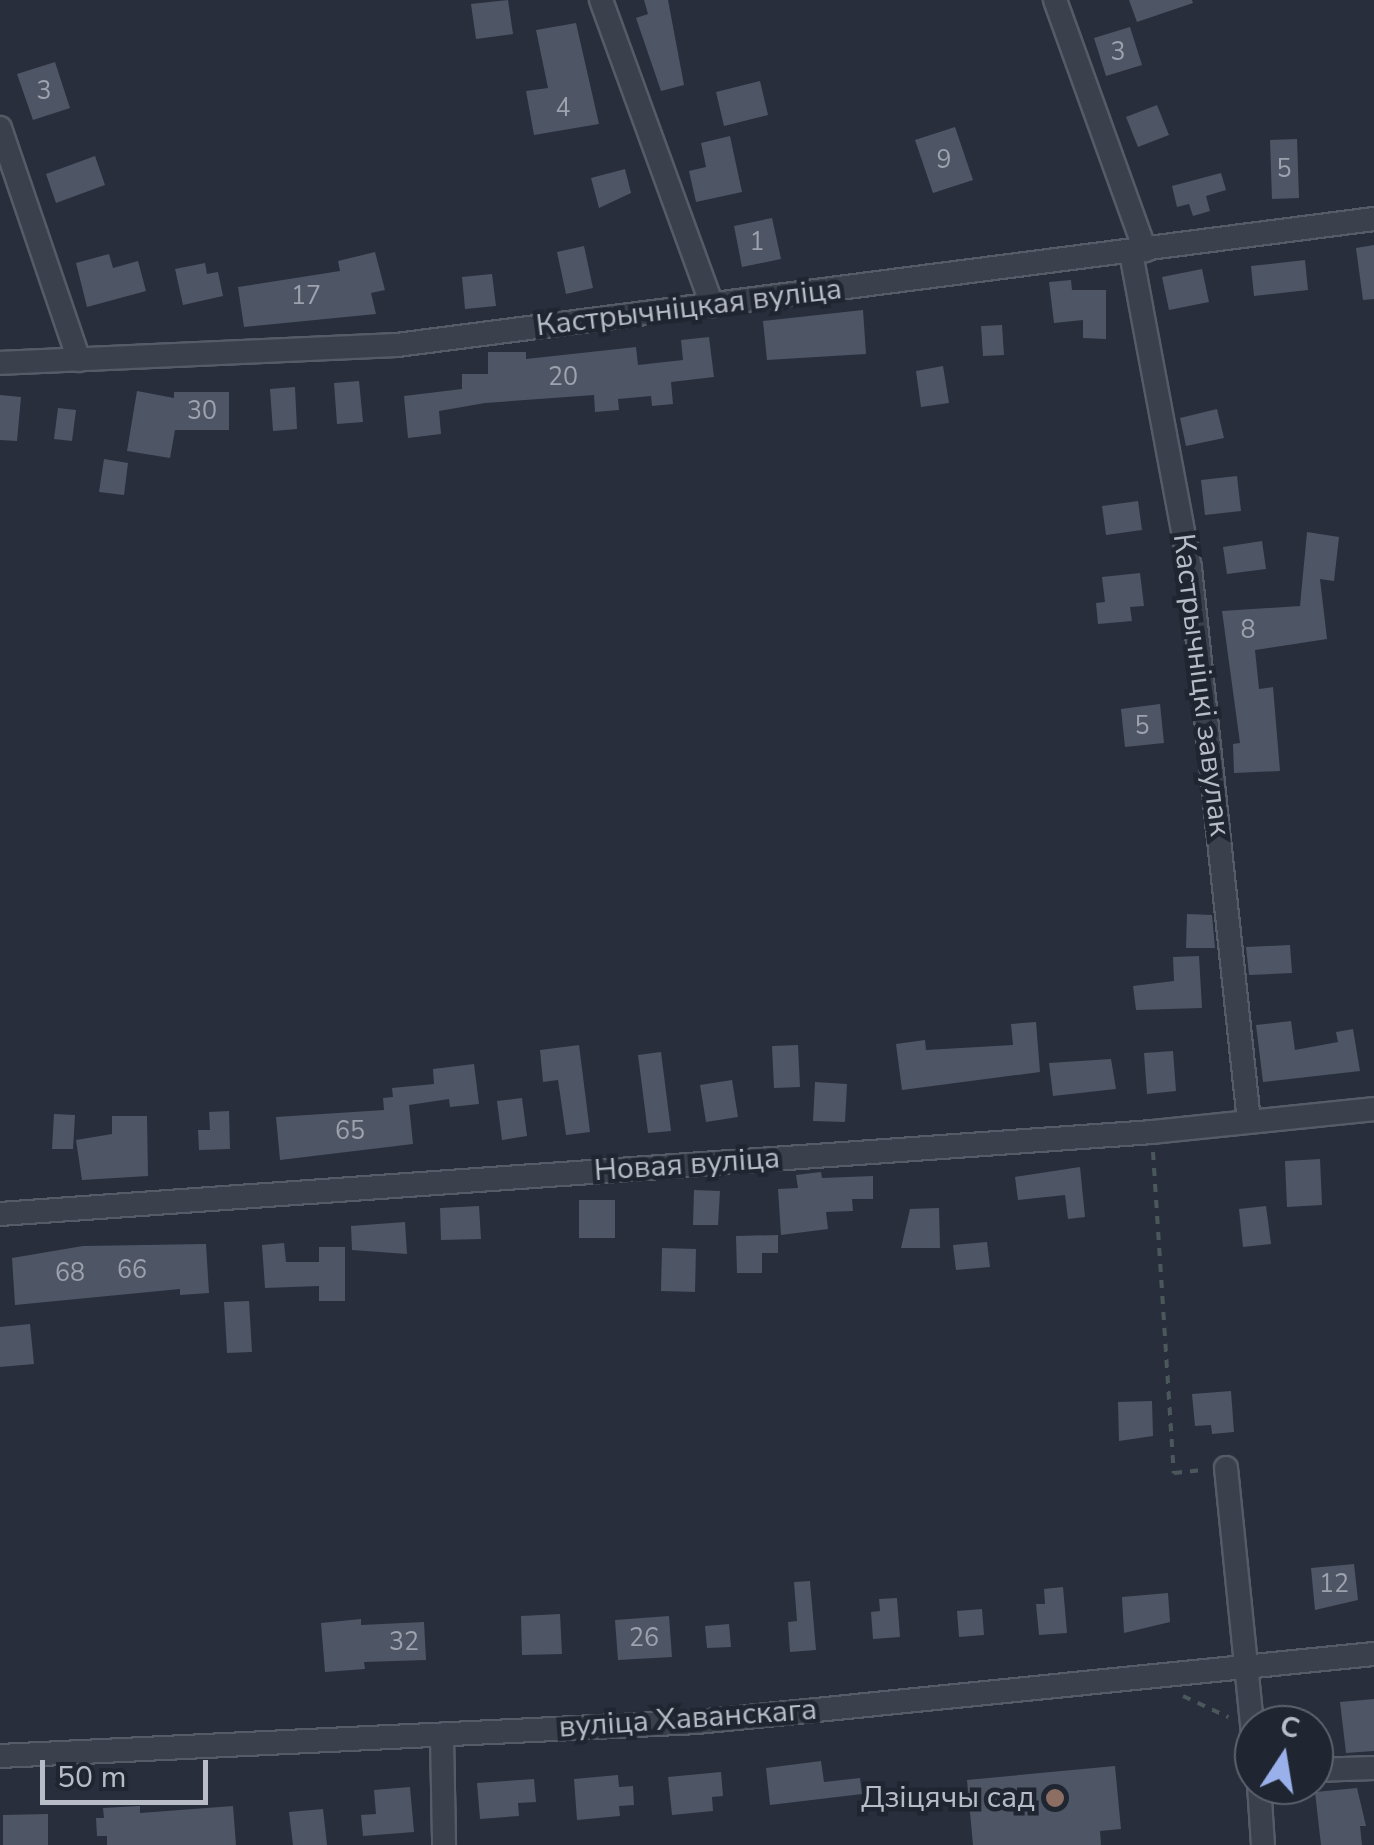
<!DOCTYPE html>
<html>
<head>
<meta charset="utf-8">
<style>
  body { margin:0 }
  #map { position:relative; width:1374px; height:1845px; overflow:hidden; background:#282e3c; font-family:"Nunito Sans",sans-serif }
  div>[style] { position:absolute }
  .building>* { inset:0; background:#4e5564 }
  .path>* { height:4px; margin-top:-2px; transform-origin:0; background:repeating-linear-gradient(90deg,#4a585c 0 8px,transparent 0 16px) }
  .roads { filter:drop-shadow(2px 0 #565c67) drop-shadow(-2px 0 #565c67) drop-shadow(0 2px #565c67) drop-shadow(0 -2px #565c67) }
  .minor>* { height:22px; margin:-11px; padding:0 11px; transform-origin:11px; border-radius:11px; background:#3b414c }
  .dots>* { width:28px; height:28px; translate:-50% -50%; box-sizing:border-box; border:5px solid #202631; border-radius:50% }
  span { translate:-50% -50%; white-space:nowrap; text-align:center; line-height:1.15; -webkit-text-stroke:9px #202631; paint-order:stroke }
  .number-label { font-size:25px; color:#9ea2ae }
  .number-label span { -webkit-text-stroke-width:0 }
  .street-label { font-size:30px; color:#b8bcc7 }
  .poi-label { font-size:30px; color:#b8bcc7 }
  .right { translate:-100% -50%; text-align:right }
  .north { position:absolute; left:1234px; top:1705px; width:100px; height:100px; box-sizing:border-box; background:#202631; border:2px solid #5d626d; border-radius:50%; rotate:12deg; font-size:28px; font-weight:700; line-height:40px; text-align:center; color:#b8bcc7 }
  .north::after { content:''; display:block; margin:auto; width:35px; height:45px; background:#99b0eb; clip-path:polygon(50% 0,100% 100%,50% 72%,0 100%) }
  .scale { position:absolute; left:40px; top:1760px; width:168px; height:45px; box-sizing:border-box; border:5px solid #b8bcc7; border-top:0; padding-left:12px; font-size:30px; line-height:35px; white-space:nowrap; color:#b8bcc7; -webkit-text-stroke:8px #202631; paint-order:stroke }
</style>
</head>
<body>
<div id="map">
  <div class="building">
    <i style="clip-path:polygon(508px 0,513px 34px,476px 39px,471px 4px)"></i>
    <i style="clip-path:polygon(644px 0,668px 0,684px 85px,661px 91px,636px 18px,648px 14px)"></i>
    <i style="clip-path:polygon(1129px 0,1192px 0,1193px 3px,1137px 22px)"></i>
    <i style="clip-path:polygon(576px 23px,599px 124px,534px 135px,526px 91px,548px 88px,536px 30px)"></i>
    <i style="clip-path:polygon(1130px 27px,1142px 65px,1106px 76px,1094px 38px)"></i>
    <i style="clip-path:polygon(55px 62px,70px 108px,33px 120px,17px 74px)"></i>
    <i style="clip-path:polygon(760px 81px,768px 115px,724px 126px,716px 92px)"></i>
    <i style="clip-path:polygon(1157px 105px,1169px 135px,1138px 147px,1126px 117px)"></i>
    <i style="clip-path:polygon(955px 127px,973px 180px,933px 193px,915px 140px)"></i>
    <i style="clip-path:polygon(730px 136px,742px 192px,696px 202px,689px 171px,706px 167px,701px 143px)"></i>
    <i style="clip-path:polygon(1297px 139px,1299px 198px,1272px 199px,1270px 140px)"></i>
    <i style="clip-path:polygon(95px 156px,105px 185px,56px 203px,46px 174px)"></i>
    <i style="clip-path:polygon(625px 169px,631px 193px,599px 208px,591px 178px)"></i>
    <i style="clip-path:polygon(1221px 173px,1226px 190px,1206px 196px,1210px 211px,1193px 216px,1189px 204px,1177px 207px,1172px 186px)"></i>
    <i style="clip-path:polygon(772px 218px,781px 259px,742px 267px,734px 226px)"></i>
    <i style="clip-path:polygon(1374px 245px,1374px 299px,1363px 300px,1356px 248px)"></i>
    <i style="clip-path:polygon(584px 246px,593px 288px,566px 294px,557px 252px)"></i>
    <i style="clip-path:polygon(375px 252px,385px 290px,371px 293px,376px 314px,244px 327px,238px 287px,340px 271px,338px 261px)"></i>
    <i style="clip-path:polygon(109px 254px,113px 268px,138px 261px,146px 291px,87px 307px,76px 263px)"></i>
    <i style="clip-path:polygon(1305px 260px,1308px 290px,1254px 296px,1251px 266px)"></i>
    <i style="clip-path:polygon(205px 263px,207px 274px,218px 272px,223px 296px,183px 305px,175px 269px)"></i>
    <i style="clip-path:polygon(1202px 269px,1209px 302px,1169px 310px,1162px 277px)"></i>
    <i style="clip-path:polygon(492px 274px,496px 306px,465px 309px,462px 277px)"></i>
    <i style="clip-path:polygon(1071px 280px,1072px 290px,1106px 290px,1106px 339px,1083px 338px,1083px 320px,1054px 323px,1049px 282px)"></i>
    <i style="clip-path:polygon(863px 310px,866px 354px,767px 360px,763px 321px)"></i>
    <i style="clip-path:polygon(1002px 325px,1004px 355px,983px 356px,981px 326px)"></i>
    <i style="clip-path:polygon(709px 337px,714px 377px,671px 382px,673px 404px,652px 406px,651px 396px,618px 399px,619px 410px,595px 412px,594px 395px,485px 403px,439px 411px,441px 434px,408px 438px,404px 396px,462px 389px,462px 374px,488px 374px,488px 352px,526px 352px,526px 359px,636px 347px,638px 365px,683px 360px,681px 340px)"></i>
    <i style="clip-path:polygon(943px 366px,949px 403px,921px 407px,916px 371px)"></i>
    <i style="clip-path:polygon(359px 381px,363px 422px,337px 424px,334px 383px)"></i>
    <i style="clip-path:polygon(295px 387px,297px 429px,273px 431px,270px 389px)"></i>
    <i style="clip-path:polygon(137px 391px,174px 398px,174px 392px,229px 392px,229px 430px,175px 430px,170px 458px,127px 451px)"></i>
    <i style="clip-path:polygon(0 395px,21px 397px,17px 441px,0 440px)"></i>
    <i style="clip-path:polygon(58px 408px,76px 410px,72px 441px,54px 439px)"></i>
    <i style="clip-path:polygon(1217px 409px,1224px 438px,1186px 446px,1180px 418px)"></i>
    <i style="clip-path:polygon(104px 459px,128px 463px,124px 495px,99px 492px)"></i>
    <i style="clip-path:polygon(1237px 476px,1241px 511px,1205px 515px,1201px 480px)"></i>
    <i style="clip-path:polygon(1138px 501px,1142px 530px,1106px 535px,1102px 506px)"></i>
    <i style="clip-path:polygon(1307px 532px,1339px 537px,1334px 581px,1320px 579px,1327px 639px,1255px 650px,1259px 689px,1273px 687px,1280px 771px,1234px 773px,1233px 744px,1240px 743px,1222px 611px,1300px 606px)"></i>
    <i style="clip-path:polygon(1262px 541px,1266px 569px,1227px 574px,1223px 547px)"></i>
    <i style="clip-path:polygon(1140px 573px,1144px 606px,1130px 607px,1132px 621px,1098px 624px,1096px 603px,1105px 602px,1102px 577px)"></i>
    <i style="clip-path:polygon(1160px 704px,1164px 743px,1125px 747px,1121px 709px)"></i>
    <i style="clip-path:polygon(1187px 914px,1212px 915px,1215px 948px,1186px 948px)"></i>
    <i style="clip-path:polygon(1290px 945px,1292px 973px,1249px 975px,1246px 947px)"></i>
    <i style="clip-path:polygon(1199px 956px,1202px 1008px,1136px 1010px,1133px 986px,1174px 981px,1173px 957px)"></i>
    <i style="clip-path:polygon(1291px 1021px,1295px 1050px,1338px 1042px,1336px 1032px,1353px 1029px,1360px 1071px,1263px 1082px,1256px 1025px)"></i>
    <i style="clip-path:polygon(1036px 1022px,1040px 1072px,902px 1090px,896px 1044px,925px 1040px,926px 1050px,1013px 1045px,1011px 1024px)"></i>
    <i style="clip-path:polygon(579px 1045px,590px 1132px,566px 1135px,558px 1080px,543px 1082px,540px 1050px)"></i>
    <i style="clip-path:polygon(798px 1045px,800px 1087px,774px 1088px,772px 1046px)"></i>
    <i style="clip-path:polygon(1173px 1051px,1176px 1091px,1147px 1094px,1144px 1053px)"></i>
    <i style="clip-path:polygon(661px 1052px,671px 1131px,648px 1133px,638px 1055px)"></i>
    <i style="clip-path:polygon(1111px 1059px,1116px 1089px,1053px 1096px,1049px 1063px)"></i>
    <i style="clip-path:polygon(474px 1064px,479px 1104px,450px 1107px,449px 1099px,409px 1105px,413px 1144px,280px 1160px,276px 1117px,384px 1110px,383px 1098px,393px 1097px,392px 1088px,434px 1084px,433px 1069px)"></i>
    <i style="clip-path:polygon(732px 1080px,738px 1117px,706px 1122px,700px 1085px)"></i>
    <i style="clip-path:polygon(815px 1082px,847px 1084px,845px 1122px,813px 1121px)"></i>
    <i style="clip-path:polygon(522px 1098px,527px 1136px,502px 1140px,497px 1101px)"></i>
    <i style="clip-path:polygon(229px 1111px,230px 1149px,199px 1150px,198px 1130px,210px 1130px,209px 1112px)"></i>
    <i style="clip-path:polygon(54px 1114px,75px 1115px,73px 1149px,52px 1149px)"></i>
    <i style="clip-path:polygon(112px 1116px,147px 1116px,148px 1176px,82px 1180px,76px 1140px,112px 1134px)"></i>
    <i style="clip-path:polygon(1320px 1159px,1322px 1205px,1287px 1207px,1285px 1161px)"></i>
    <i style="clip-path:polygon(1080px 1167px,1085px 1217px,1068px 1219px,1065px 1195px,1018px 1200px,1015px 1177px)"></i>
    <i style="clip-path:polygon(821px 1172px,822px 1178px,873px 1176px,873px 1199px,852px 1199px,853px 1211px,826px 1212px,828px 1229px,781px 1235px,778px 1189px,798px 1188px,796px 1175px)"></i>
    <i style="clip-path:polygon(694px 1190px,720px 1191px,718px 1225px,693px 1225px)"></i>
    <i style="clip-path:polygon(579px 1200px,615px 1200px,615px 1238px,579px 1238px)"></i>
    <i style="clip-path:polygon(479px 1206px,481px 1239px,441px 1240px,440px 1208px)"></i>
    <i style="clip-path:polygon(1266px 1206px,1271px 1244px,1243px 1247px,1239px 1209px)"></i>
    <i style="clip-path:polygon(939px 1208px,940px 1248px,901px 1248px,910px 1209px)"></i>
    <i style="clip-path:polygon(405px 1222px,407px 1254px,352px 1250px,351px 1226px)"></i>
    <i style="clip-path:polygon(778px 1235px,778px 1253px,762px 1253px,762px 1273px,737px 1273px,736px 1236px)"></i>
    <i style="clip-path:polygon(987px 1242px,990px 1267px,956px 1270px,953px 1245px)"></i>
    <i style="clip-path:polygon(284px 1243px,286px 1262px,319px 1262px,319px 1247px,345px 1247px,345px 1301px,319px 1301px,319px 1286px,265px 1288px,262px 1245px)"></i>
    <i style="clip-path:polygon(206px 1244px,209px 1293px,180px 1295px,180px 1289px,15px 1305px,12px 1258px,83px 1246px)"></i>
    <i style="clip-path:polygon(662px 1248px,696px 1249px,695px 1292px,661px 1291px)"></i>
    <i style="clip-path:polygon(249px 1301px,252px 1352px,227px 1353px,224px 1302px)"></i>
    <i style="clip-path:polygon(30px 1324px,34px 1364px,0 1367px,0 1327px)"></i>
    <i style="clip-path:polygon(1231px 1391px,1234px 1432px,1212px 1434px,1211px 1425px,1195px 1426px,1192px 1394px)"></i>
    <i style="clip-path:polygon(1152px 1401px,1153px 1436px,1119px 1441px,1118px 1402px)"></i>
    <i style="clip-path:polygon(1354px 1564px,1358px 1600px,1315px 1610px,1311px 1568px)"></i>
    <i style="clip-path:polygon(810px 1581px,816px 1650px,790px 1652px,788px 1622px,797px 1621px,794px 1582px)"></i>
    <i style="clip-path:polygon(1063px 1587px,1067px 1633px,1039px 1635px,1036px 1604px,1045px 1604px,1044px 1589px)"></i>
    <i style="clip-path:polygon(1168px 1593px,1170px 1622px,1124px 1633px,1122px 1597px)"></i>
    <i style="clip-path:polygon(897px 1598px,900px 1637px,873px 1639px,871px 1612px,880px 1611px,879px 1599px)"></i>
    <i style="clip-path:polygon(982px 1609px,984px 1635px,959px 1637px,957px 1611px)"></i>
    <i style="clip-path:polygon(560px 1614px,562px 1654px,522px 1655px,521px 1616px)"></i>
    <i style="clip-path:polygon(669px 1616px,672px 1657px,618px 1660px,615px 1620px)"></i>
    <i style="clip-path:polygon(361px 1619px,361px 1625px,424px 1622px,426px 1660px,364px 1662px,365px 1669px,325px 1672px,321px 1623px)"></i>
    <i style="clip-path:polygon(729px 1624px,731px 1647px,707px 1648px,705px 1626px)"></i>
    <i style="clip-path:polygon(1374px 1699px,1374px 1751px,1346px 1753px,1340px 1702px)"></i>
    <i style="clip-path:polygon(821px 1761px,824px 1782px,860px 1778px,862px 1794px,770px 1805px,766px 1768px)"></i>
    <i style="clip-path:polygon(1115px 1766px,1121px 1829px,1100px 1831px,1101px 1845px,973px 1845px,967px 1780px)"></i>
    <i style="clip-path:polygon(721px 1772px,723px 1796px,712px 1797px,713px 1811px,672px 1815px,668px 1777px)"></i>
    <i style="clip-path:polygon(618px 1775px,619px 1787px,633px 1786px,634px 1805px,619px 1806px,620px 1816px,577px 1820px,574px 1779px)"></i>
    <i style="clip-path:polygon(534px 1779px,536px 1802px,518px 1803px,519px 1816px,480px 1819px,477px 1783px)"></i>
    <i style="clip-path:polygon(410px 1787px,414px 1832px,363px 1836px,361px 1815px,376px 1814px,374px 1790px)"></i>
    <i style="clip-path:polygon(1357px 1788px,1366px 1826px,1360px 1826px,1362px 1845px,1321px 1845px,1315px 1792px)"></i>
    <i style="clip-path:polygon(140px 1806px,140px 1813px,233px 1806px,236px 1845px,107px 1845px,107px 1836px,97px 1836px,96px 1818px,104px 1818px,103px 1808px)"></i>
    <i style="clip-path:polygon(323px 1809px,327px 1845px,293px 1845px,289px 1812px)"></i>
    <i style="clip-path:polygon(48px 1814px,48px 1845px,3px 1845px,3px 1815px)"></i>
  </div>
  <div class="path">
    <i style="left:1153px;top:1152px;width:322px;rotate:86.3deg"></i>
    <i style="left:1174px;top:1473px;width:29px;rotate:-6deg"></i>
    <i style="left:1183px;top:1696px;width:50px;rotate:25deg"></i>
  </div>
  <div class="roads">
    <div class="minor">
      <i style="left:601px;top:0;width:325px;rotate:70deg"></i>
      <i style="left:1055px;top:0;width:266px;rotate:70.2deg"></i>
      <i style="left:0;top:128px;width:245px;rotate:71.2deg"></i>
      <i style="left:1131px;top:253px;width:320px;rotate:79.4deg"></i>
      <i style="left:1190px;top:568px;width:556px;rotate:83.91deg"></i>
      <i style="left:0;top:363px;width:397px;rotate:-2.6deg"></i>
      <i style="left:397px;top:345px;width:985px;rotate:-7.35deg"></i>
      <i style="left:0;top:1214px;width:1155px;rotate:-4.07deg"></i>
      <i style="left:1152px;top:1132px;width:223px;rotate:-5.9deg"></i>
      <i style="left:1226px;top:1468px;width:277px;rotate:84.2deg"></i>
      <i style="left:442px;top:1736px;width:109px;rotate:88.9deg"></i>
      <i style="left:0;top:1756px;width:698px;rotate:-2.79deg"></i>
      <i style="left:697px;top:1722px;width:680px;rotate:-5.74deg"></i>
      <i style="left:1314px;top:1770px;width:60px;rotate:-1.9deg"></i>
      <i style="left:1259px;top:1785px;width:60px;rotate:86.2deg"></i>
    </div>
  </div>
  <div class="dots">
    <i style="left:1055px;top:1798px;background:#8d6e63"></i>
  </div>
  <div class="number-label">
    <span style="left:1118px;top:52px">3</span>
    <span style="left:44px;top:91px">3</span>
    <span style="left:563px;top:108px">4</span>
    <span style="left:944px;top:160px">9</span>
    <span style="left:1284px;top:169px">5</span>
    <span style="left:757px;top:242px">1</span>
    <span style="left:306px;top:296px">17</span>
    <span style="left:563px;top:377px">20</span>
    <span style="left:202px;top:411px">30</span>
    <span style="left:1248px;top:630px">8</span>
    <span style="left:1142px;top:726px">5</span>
    <span style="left:350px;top:1131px">65</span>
    <span style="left:132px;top:1270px">66</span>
    <span style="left:70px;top:1273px">68</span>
    <span style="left:1334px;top:1584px">12</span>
    <span style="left:644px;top:1638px">26</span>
    <span style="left:404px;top:1642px">32</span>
  </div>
  <div class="street-label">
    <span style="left:689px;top:308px;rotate:-7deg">Кастрычніцкая вуліца</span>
    <span style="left:1201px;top:685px;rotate:83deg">Кастрычніцкі завулак</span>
    <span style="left:687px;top:1165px;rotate:-4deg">Новая вуліца</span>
    <span style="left:688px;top:1719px;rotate:-4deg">вуліца Хаванскага</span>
  </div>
  <div class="poi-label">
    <span class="right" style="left:1035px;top:1798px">Дзіцячы сад</span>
  </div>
  <div class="north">С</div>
  <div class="scale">50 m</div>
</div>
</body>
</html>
